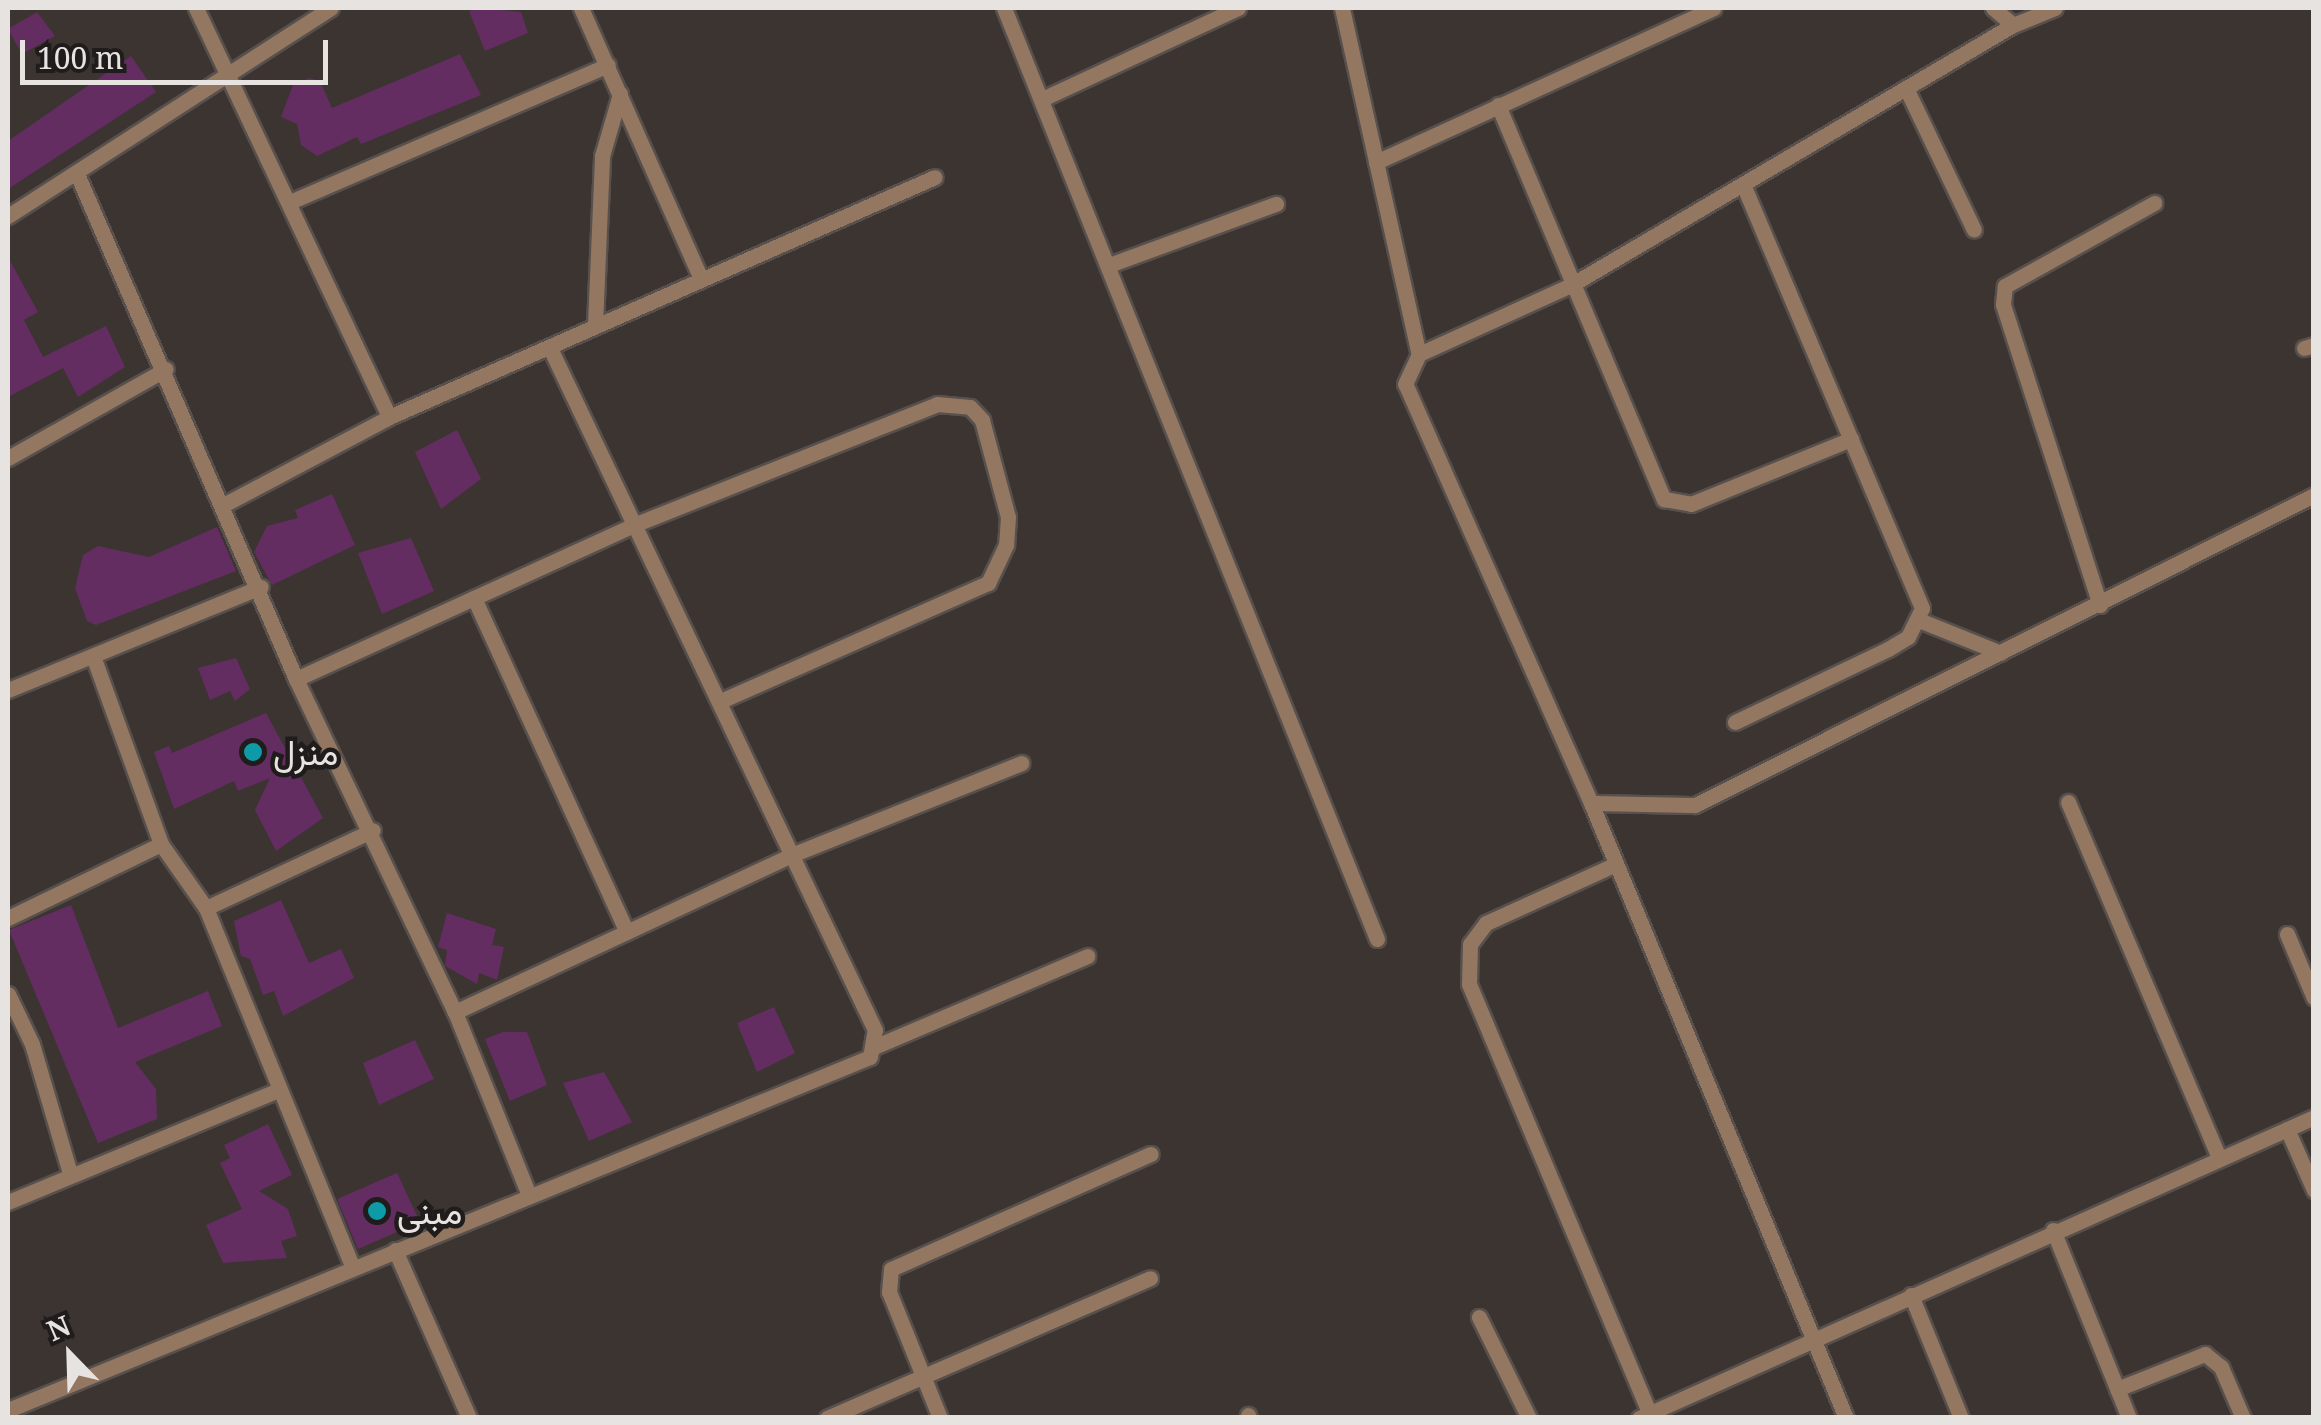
<!DOCTYPE html>
<html>
<head>
<meta charset="utf-8">
<style>
  body { margin:0 }
  #map { position:relative; width:2321px; height:1425px; overflow:hidden; background:#3b3431; font-family:"Noto Serif",Vazirmatn,serif }
  div>[style] { position:absolute }
  .building>* { inset:0; background:#642d62 }
  .roads { filter:drop-shadow(2px 0 #57504d) drop-shadow(-2px 0 #57504d) drop-shadow(0 2px #57504d) drop-shadow(0 -2px #57504d) }
  .street>* { height:15px; margin:-7.5px; padding:0 7.5px; transform-origin:7.5px; border-radius:7.5px; background:#937761 }
  .dots>* { width:28px; height:28px; translate:-50% -50%; box-sizing:border-box; border:5px solid #1f1c1b; border-radius:50% }
  span { translate:-50% -50%; white-space:nowrap; text-align:center; line-height:1.15; -webkit-text-stroke:9px #1f1c1b; paint-order:stroke }
  .poi-label { font-size:35px; color:#e7e3e1 }
  .left { translate:0 -50%; text-align:left }
  .frame { position:absolute; inset:0; border:10px solid #e7e3e1; pointer-events:none }
  .north { position:absolute; left:20px; top:1305px; width:100px; height:100px; -webkit-text-stroke:8px #1f1c1b; paint-order:stroke; rotate:337deg; font-size:28px; font-weight:700; line-height:40px; text-align:center; color:#e7e3e1 }
  .north::after { content:''; display:block; margin:auto; width:35px; height:45px; background:#e7e3e1; clip-path:polygon(50% 0,100% 100%,50% 72%,0 100%) }
  .scale { position:absolute; left:20px; top:40px; width:308px; height:45px; box-sizing:border-box; border:5px solid #e7e3e1; border-top:0; padding-left:12px; font-size:30px; line-height:35px; white-space:nowrap; color:#e7e3e1; -webkit-text-stroke:8px #1f1c1b; paint-order:stroke }
</style>
</head>
<body>
<div id="map">
  <div class="building">
    <i style="clip-path:polygon(480px 8px,521px 12px,528px 33px,485px 51px,469px 11px)"></i>
    <i style="clip-path:polygon(37px 12px,55px 36px,22px 54px,8px 29px)"></i>
    <i style="clip-path:polygon(460px 54px,481px 95px,361px 144px,357px 137px,317px 156px,301px 145px,297px 124px,281px 117px,293px 85px,309px 78px,320px 81px,332px 108px)"></i>
    <i style="clip-path:polygon(131px 56px,156px 92px,8px 189px,8px 141px)"></i>
    <i style="clip-path:polygon(8px 257px,38px 312px,24px 320px,43px 357px,106px 326px,125px 367px,78px 397px,63px 368px,8px 397px)"></i>
    <i style="clip-path:polygon(457px 430px,481px 479px,441px 509px,415px 452px)"></i>
    <i style="clip-path:polygon(332px 494px,355px 545px,272px 585px,254px 552px,267px 526px,298px 518px,295px 510px)"></i>
    <i style="clip-path:polygon(217px 527px,236px 571px,96px 625px,87px 621px,75px 588px,83px 555px,98px 546px,149px 557px)"></i>
    <i style="clip-path:polygon(411px 538px,434px 591px,382px 614px,358px 553px)"></i>
    <i style="clip-path:polygon(236px 658px,250px 689px,235px 701px,230px 691px,210px 700px,198px 668px)"></i>
    <i style="clip-path:polygon(266px 713px,323px 818px,276px 851px,255px 810px,270px 778px,238px 791px,234px 781px,174px 809px,154px 752px,169px 746px,172px 753px)"></i>
    <i style="clip-path:polygon(281px 900px,309px 963px,341px 949px,354px 978px,283px 1016px,274px 991px,263px 995px,250px 959px,241px 956px,234px 921px)"></i>
    <i style="clip-path:polygon(71px 905px,118px 1028px,208px 991px,222px 1026px,135px 1062px,156px 1089px,157px 1119px,98px 1143px,9px 930px)"></i>
    <i style="clip-path:polygon(447px 913px,496px 929px,492px 945px,504px 947px,497px 980px,479px 973px,477px 984px,445px 966px,447px 950px,438px 947px)"></i>
    <i style="clip-path:polygon(774px 1007px,795px 1053px,757px 1072px,737px 1023px)"></i>
    <i style="clip-path:polygon(503px 1032px,527px 1032px,547px 1085px,510px 1101px,485px 1039px)"></i>
    <i style="clip-path:polygon(415px 1040px,434px 1079px,379px 1105px,363px 1063px)"></i>
    <i style="clip-path:polygon(604px 1072px,632px 1122px,589px 1141px,563px 1083px)"></i>
    <i style="clip-path:polygon(268px 1124px,292px 1175px,259px 1191px,288px 1209px,297px 1236px,281px 1241px,287px 1258px,223px 1263px,206px 1225px,242px 1209px,220px 1163px,230px 1158px,224px 1145px)"></i>
    <i style="clip-path:polygon(397px 1173px,420px 1222px,358px 1249px,337px 1199px)"></i>
  </div>
  <div class="roads">
    <div class="street">
      <i style="left:196px;top:8px;width:452px;rotate:64.7deg"></i>
      <i style="left:581px;top:8px;width:296px;rotate:66.1deg"></i>
      <i style="left:1004px;top:8px;width:1003px;rotate:68.17deg"></i>
      <i style="left:1342px;top:8px;width:354px;rotate:77.5deg"></i>
      <i style="left:1993px;top:8px;width:26px;rotate:40deg"></i>
      <i style="left:2013px;top:25px;width:45px;rotate:-22deg"></i>
      <i style="left:1906px;top:88px;width:157px;rotate:64.4deg"></i>
      <i style="left:1042px;top:99px;width:216px;rotate:-24.9deg"></i>
      <i style="left:1498px;top:105px;width:428px;rotate:67.2deg"></i>
      <i style="left:1664px;top:499px;width:27px;rotate:10deg"></i>
      <i style="left:1691px;top:504px;width:173px;rotate:-22.1deg"></i>
      <i style="left:1376px;top:162px;width:371px;rotate:-24.5deg"></i>
      <i style="left:77px;top:174px;width:550px;rotate:66.56deg"></i>
      <i style="left:296px;top:679px;width:369px;rotate:64.5deg"></i>
      <i style="left:455px;top:1012px;width:197px;rotate:68deg"></i>
      <i style="left:290px;top:202px;width:346px;rotate:-23.3deg"></i>
      <i style="left:8px;top:216px;width:384px;rotate:-32.8deg"></i>
      <i style="left:1109px;top:265px;width:178px;rotate:-20.1deg"></i>
      <i style="left:595px;top:325px;width:169px;rotate:-87.6deg"></i>
      <i style="left:602px;top:156px;width:65px;rotate:-73.8deg"></i>
      <i style="left:2304px;top:348px;width:10px;rotate:-17deg"></i>
      <i style="left:8px;top:458px;width:181px;rotate:-29.4deg"></i>
      <i style="left:223px;top:505px;width:188px;rotate:-27.9deg"></i>
      <i style="left:389px;top:417px;width:596px;rotate:-23.73deg"></i>
      <i style="left:474px;top:598px;width:367px;rotate:65.4deg"></i>
      <i style="left:2100px;top:605px;width:316px;rotate:-107.9deg"></i>
      <i style="left:2003px;top:304px;width:18px;rotate:-84deg"></i>
      <i style="left:2005px;top:286px;width:171px;rotate:-29.1deg"></i>
      <i style="left:1919px;top:620px;width:88px;rotate:21.9deg"></i>
      <i style="left:93px;top:656px;width:200px;rotate:70.1deg"></i>
      <i style="left:161px;top:844px;width:78px;rotate:54.9deg"></i>
      <i style="left:206px;top:908px;width:389px;rotate:67.8deg"></i>
      <i style="left:296px;top:679px;width:374px;rotate:-24.5deg"></i>
      <i style="left:636px;top:524px;width:324px;rotate:-21.7deg"></i>
      <i style="left:937px;top:404px;width:33px;rotate:5deg"></i>
      <i style="left:970px;top:407px;width:18px;rotate:47deg"></i>
      <i style="left:982px;top:420px;width:100px;rotate:75deg"></i>
      <i style="left:1008px;top:517px;width:28px;rotate:94deg"></i>
      <i style="left:1006px;top:545px;width:42px;rotate:115.3deg"></i>
      <i style="left:988px;top:583px;width:292px;rotate:156.2deg"></i>
      <i style="left:8px;top:690px;width:273px;rotate:-22.2deg"></i>
      <i style="left:1735px;top:722px;width:170px;rotate:-25.5deg"></i>
      <i style="left:1888px;top:649px;width:23px;rotate:-31deg"></i>
      <i style="left:1908px;top:637px;width:32px;rotate:-64deg"></i>
      <i style="left:1922px;top:608px;width:460px;rotate:-112.9deg"></i>
      <i style="left:2068px;top:802px;width:387px;rotate:67deg"></i>
      <i style="left:1591px;top:803px;width:104px;rotate:1.1deg"></i>
      <i style="left:1695px;top:805px;width:692px;rotate:-26.6deg"></i>
      <i style="left:1616px;top:864px;width:143px;rotate:155.6deg"></i>
      <i style="left:1486px;top:923px;width:26px;rotate:127deg"></i>
      <i style="left:1470px;top:944px;width:40px;rotate:91.4deg"></i>
      <i style="left:1469px;top:984px;width:471px;rotate:67.2deg"></i>
      <i style="left:206px;top:908px;width:184px;rotate:-25deg"></i>
      <i style="left:8px;top:918px;width:170px;rotate:-25.8deg"></i>
      <i style="left:2287px;top:934px;width:69px;rotate:67.1deg"></i>
      <i style="left:8px;top:994px;width:55px;rotate:64.4deg"></i>
      <i style="left:32px;top:1044px;width:134px;rotate:73.6deg"></i>
      <i style="left:455px;top:1012px;width:374px;rotate:-25deg"></i>
      <i style="left:794px;top:854px;width:245px;rotate:-21.8deg"></i>
      <i style="left:874px;top:1047px;width:232px;rotate:-23.1deg"></i>
      <i style="left:2287px;top:1129px;width:67px;rotate:66.1deg"></i>
      <i style="left:8px;top:1202px;width:292px;rotate:-22.5deg"></i>
      <i style="left:2053px;top:1230px;width:203px;rotate:68deg"></i>
      <i style="left:395px;top:1250px;width:184px;rotate:66.2deg"></i>
      <i style="left:1911px;top:1295px;width:133px;rotate:67.9deg"></i>
      <i style="left:1479px;top:1317px;width:113px;rotate:63.7deg"></i>
      <i style="left:2117px;top:1389px;width:95px;rotate:-21.7deg"></i>
      <i style="left:2205px;top:1354px;width:21px;rotate:39deg"></i>
      <i style="left:2221px;top:1367px;width:56px;rotate:66.7deg"></i>
      <i style="left:8px;top:1410px;width:931px;rotate:-22.27deg"></i>
      <i style="left:870px;top:1057px;width:27px;rotate:-80deg"></i>
      <i style="left:875px;top:1030px;width:755px;rotate:-115.48deg"></i>
      <i style="left:1248px;top:1415px;width:3px;rotate:72deg"></i>
      <i style="left:827px;top:1418px;width:352px;rotate:-23.4deg"></i>
      <i style="left:940px;top:1418px;width:136px;rotate:-112deg"></i>
      <i style="left:889px;top:1292px;width:23px;rotate:-85deg"></i>
      <i style="left:891px;top:1269px;width:284px;rotate:-23.9deg"></i>
      <i style="left:1639px;top:1418px;width:739px;rotate:-24.03deg"></i>
      <i style="left:1846px;top:1418px;width:666px;rotate:-112.52deg"></i>
      <i style="left:1591px;top:803px;width:458px;rotate:-113.9deg"></i>
      <i style="left:1405px;top:384px;width:33px;rotate:-65deg"></i>
      <i style="left:1419px;top:354px;width:167px;rotate:-24.4deg"></i>
      <i style="left:1571px;top:285px;width:513px;rotate:-30.47deg"></i>
    </div>
  </div>
  <div class="dots">
    <i style="left:253px;top:752px;background:#0f9aa8"></i>
    <i style="left:377px;top:1211px;background:#0f9aa8"></i>
  </div>
  <div class="poi-label">
    <span class="left" style="left:273px;top:752px">منزل</span>
    <span class="left" style="left:397px;top:1211px">مبنى</span>
  </div>
  <div class="frame"></div>
  <div class="north">N</div>
  <div class="scale">100 m</div>
</div>
</body>
</html>
